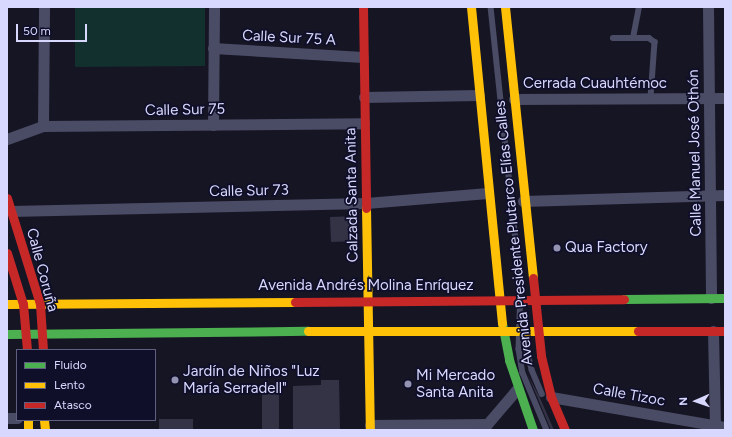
<!DOCTYPE html>
<html>
<head>
<meta charset="utf-8">
<style>
  body { margin:0 }
  #map { position:relative; width:732px; height:437px; overflow:hidden; background:#161524; font-family:Figtree,sans-serif }
  div>[style] { position:absolute }
  .green>* { inset:0; background:#12302e }
  .building>* { inset:0; background:#343346 }
  .lane>* { height:5.5px; margin:-2.75px; padding:0 2.75px; transform-origin:2.75px; border-radius:2.75px; background:#4a4b65 }
  .street>* { height:11px; margin:-5.5px; padding:0 5.5px; transform-origin:5.5px; border-radius:5.5px; background:#4a4b65 }
  .fast>* { height:9px; margin:-4.5px; padding:0 4.5px; transform-origin:4.5px; border-radius:4.5px; background:#4caf50 }
  .slow>* { height:9px; margin:-4.5px; padding:0 4.5px; transform-origin:4.5px; border-radius:4.5px; background:#ffc107 }
  .jam>* { height:9px; margin:-4.5px; padding:0 4.5px; transform-origin:4.5px; border-radius:4.5px; background:#c62828 }
  .dots>* { width:11px; height:11px; translate:-50% -50%; box-sizing:border-box; border:2px solid #100f2a; border-radius:50% }
  span { translate:-50% -50%; white-space:nowrap; text-align:center; line-height:1.15; -webkit-text-stroke:3.5px #100f2a; paint-order:stroke }
  .street-label { font-size:15px; color:#d8d8ff }
  .poi-label { font-size:15px; color:#d8d8ff }
  .left { translate:0 -50%; text-align:left }
  .frame { position:absolute; inset:0; border:8px solid #d8d8ff; pointer-events:none }
  .legend { position:absolute; left:16px; top:349px; width:140px; height:72px; box-sizing:border-box; background:#100f2a; border:1px solid #605f7f; margin:0; padding:5px 7px; list-style:none; font-size:12px; color:#d8d8ff }
  .legend li { display:flex; align-items:center; gap:8px; height:20px }
  .legend b { width:20px; border:1px solid #605f7f }
  .north { position:absolute; left:676px; top:381px; width:40px; height:40px; -webkit-text-stroke:3px #100f2a; paint-order:stroke; rotate:268deg; font-size:11px; font-weight:700; line-height:16px; text-align:center; color:#d8d8ff }
  .north::after { content:''; display:block; margin:auto; width:14px; height:18px; background:#d8d8ff; clip-path:polygon(50% 0,100% 100%,50% 72%,0 100%) }
  .scale { position:absolute; left:16px; top:24px; width:71px; height:18px; box-sizing:border-box; border:2px solid #d8d8ff; border-top:0; padding-left:5px; font-size:12px; line-height:14px; white-space:nowrap; color:#d8d8ff; -webkit-text-stroke:3px #100f2a; paint-order:stroke }
</style>
</head>
<body>
<div id="map">
  <div class="green">
    <i style="clip-path:polygon(75px 7px,205px 7px,205px 66px,75px 67px)"></i>
  </div>
  <div class="building">
    <i style="clip-path:polygon(357px 216px,357px 241px,331px 242px,330px 217px)"></i>
    <i style="clip-path:polygon(528px 375px,540px 398px,554px 430px,551px 430px)"></i>
    <i style="clip-path:polygon(321px 380px,339px 380px,340px 429px,293px 430px,293px 386px,321px 385px)"></i>
    <i style="clip-path:polygon(262px 394px,279px 394px,279px 430px,262px 430px)"></i>
    <i style="clip-path:polygon(159px 419px,193px 419px,193px 430px,159px 430px)"></i>
  </div>
  <div class="lane">
    <i style="left:491px;top:7px;width:284px;rotate:83.9deg"></i>
    <i style="left:521px;top:289px;width:60px;rotate:91.9deg"></i>
    <i style="left:519px;top:349px;width:24px;rotate:81deg"></i>
    <i style="left:523px;top:373px;width:62px;rotate:67.2deg"></i>
    <i style="left:613px;top:38px;width:36px"></i>
    <i style="left:649px;top:38px;width:7px;rotate:34deg"></i>
    <i style="left:655px;top:42px;width:56px;rotate:94.1deg"></i>
    <i style="left:633px;top:38px;width:32px;rotate:-79deg"></i>
    <i style="left:522px;top:332px;width:39px;rotate:75deg"></i>
    <i style="left:532px;top:370px;width:26px;rotate:67deg"></i>
  </div>
  <div class="street">
    <i style="left:708px;top:7px;width:291px;rotate:89.4deg"></i>
    <i style="left:213px;top:48px;width:150px;rotate:3.4deg"></i>
    <i style="left:364px;top:97px;width:115px;rotate:-1deg"></i>
    <i style="left:514px;top:99px;width:211px;rotate:-0.3deg"></i>
    <i style="left:213px;top:125px;width:118px;rotate:-89.5deg"></i>
    <i style="left:43px;top:126px;width:119px;rotate:-89.5deg"></i>
    <i style="left:7px;top:139px;width:38px;rotate:-20deg"></i>
    <i style="left:43px;top:126px;width:321px;rotate:-0.5deg"></i>
    <i style="left:523px;top:201px;width:202px;rotate:-1.7deg"></i>
    <i style="left:11px;top:211px;width:355px;rotate:-1.3deg"></i>
    <i style="left:366px;top:203px;width:122px;rotate:-4.7deg"></i>
    <i style="left:713px;top:331px;width:99px;rotate:88.8deg"></i>
    <i style="left:551px;top:397px;width:177px;rotate:9.8deg"></i>
    <i style="left:7px;top:418px;width:10px"></i>
    <i style="left:370px;top:425px;width:117px;rotate:-0.5deg"></i>
    <i style="left:483px;top:429px;width:52px;rotate:-49.6deg"></i>
  </div>
  <div class="fast">
    <i style="left:624px;top:299px;width:101px;rotate:-0.6deg"></i>
    <i style="left:502px;top:323px;width:38px;rotate:79deg"></i>
    <i style="left:509px;top:360px;width:74px;rotate:71.1deg"></i>
    <i style="left:7px;top:334px;width:301px;rotate:-0.6deg"></i>
  </div>
  <div class="slow">
    <i style="left:471px;top:7px;width:318px;rotate:84.4deg"></i>
    <i style="left:505px;top:7px;width:272px;rotate:84.1deg"></i>
    <i style="left:366px;top:208px;width:222px;rotate:89deg"></i>
    <i style="left:7px;top:304px;width:288px;rotate:-0.4deg"></i>
    <i style="left:308px;top:331px;width:330px"></i>
    <i style="left:28px;top:420px;width:10px;rotate:90deg"></i>
    <i style="left:44px;top:420px;width:10px;rotate:84deg"></i>
  </div>
  <div class="jam">
    <i style="left:363px;top:7px;width:201px;rotate:89.1deg"></i>
    <i style="left:7px;top:198px;width:111px;rotate:72.7deg"></i>
    <i style="left:40px;top:304px;width:46px;rotate:86.3deg"></i>
    <i style="left:7px;top:253px;width:53px;rotate:72.6deg"></i>
    <i style="left:23px;top:304px;width:46px;rotate:85deg"></i>
    <i style="left:533px;top:278px;width:78px;rotate:84.1deg"></i>
    <i style="left:541px;top:356px;width:42px;rotate:76.3deg"></i>
    <i style="left:551px;top:397px;width:36px;rotate:67deg"></i>
    <i style="left:295px;top:302px;width:329px;rotate:-0.5deg"></i>
    <i style="left:638px;top:331px;width:87px"></i>
  </div>
  <div class="dots">
    <i style="left:557px;top:248px;background:#9494b2"></i>
    <i style="left:175px;top:380px;background:#9494b2"></i>
    <i style="left:408px;top:384px;background:#9494b2"></i>
  </div>
  <div class="street-label">
    <span style="left:289px;top:38px;rotate:3deg">Calle Sur 75 A</span>
    <span style="left:595px;top:84px">Cerrada Cuauhtémoc</span>
    <span style="left:185px;top:110px;rotate:-1deg">Calle Sur 75</span>
    <span style="left:695px;top:153px;rotate:-91deg">Calle Manuel José Othón</span>
    <span style="left:249px;top:191px;rotate:-1deg">Calle Sur 73</span>
    <span style="left:352px;top:195px;rotate:-91deg">Calzada Santa Anita</span>
    <span style="left:514px;top:233px;rotate:-96deg">Avenida Presidente Plutarco Elías Calles</span>
    <span style="left:42px;top:270px;rotate:75deg">Calle Coruña</span>
    <span style="left:366px;top:286px">Avenida Andrés Molina Enríquez</span>
    <span style="left:629px;top:395px;rotate:10deg">Calle Tizoc</span>
  </div>
  <div class="poi-label">
    <span class="left" style="left:565px;top:248px">Qua Factory</span>
    <span class="left" style="left:183px;top:380px">Jardín de Niños "Luz<br>María Serradell"</span>
    <span class="left" style="left:416px;top:384px">Mi Mercado<br>Santa Anita</span>
  </div>
  <div class="frame"></div>
  <ul class="legend">
  <li><b style="height:5px;background:#4caf50"></b>Fluido</li>
  <li><b style="height:5px;background:#ffc107"></b>Lento</li>
  <li><b style="height:5px;background:#c62828"></b>Atasco</li>
  </ul>
  <div class="north">N</div>
  <div class="scale">50 m</div>
</div>
</body>
</html>
